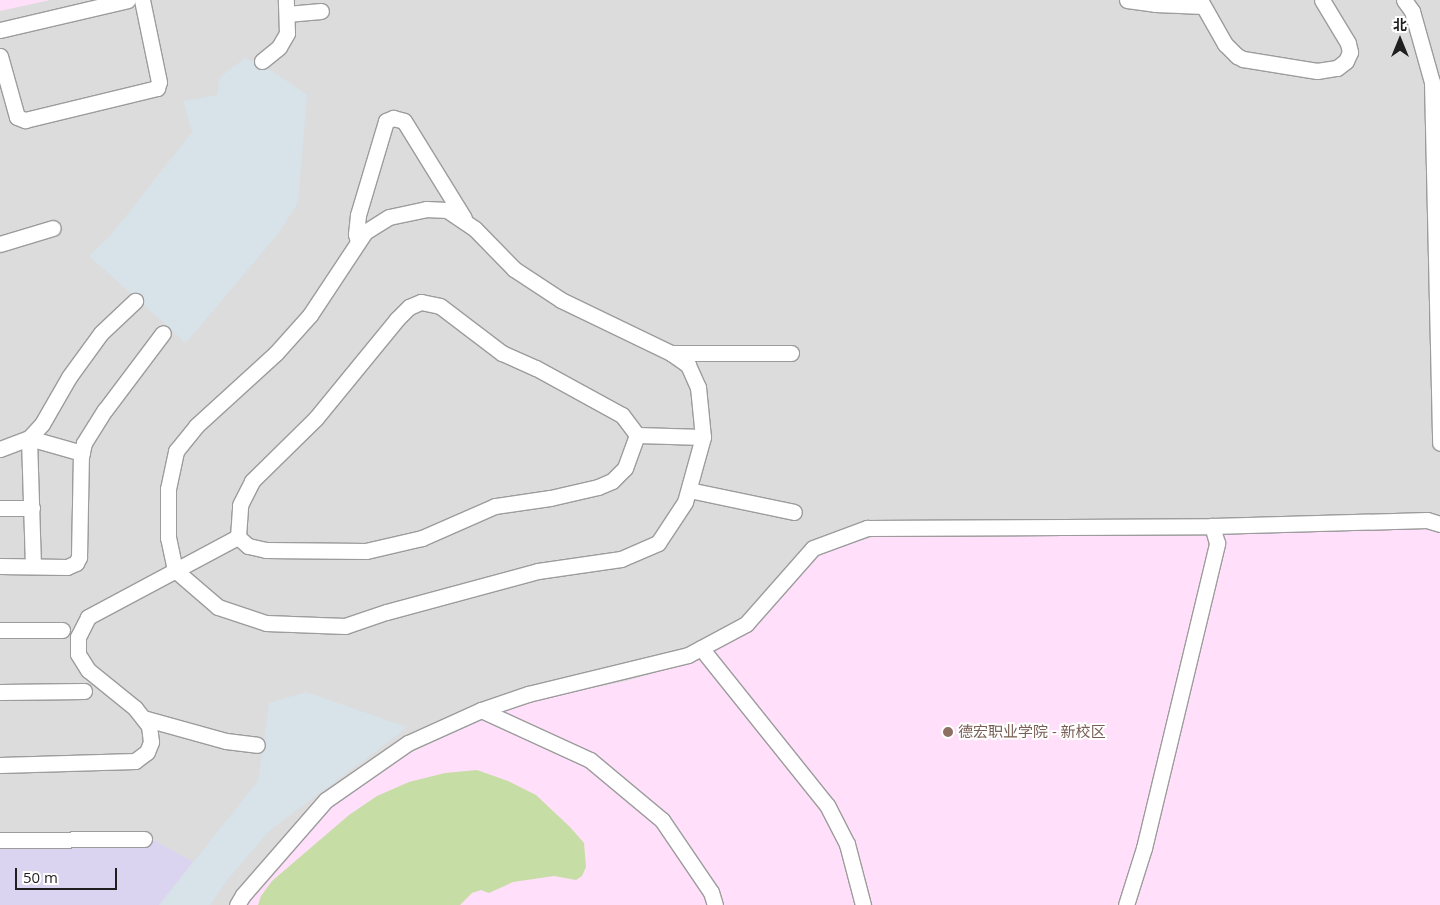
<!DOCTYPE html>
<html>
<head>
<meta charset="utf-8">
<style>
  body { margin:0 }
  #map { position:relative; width:1440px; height:905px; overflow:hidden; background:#eee5f0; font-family:"Open Sans","Noto Sans SC",sans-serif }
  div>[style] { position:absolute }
  .residential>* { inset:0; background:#dcdcdd }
  .commercial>* { inset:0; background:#dbd4f0 }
  .industrial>* { inset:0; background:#d7e2e9 }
  .education>* { inset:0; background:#ffdff9 }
  .water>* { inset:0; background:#c6dda5 }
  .roads { filter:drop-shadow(1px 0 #9c9c9c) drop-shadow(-1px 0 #9c9c9c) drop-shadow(0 1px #9c9c9c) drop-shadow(0 -1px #9c9c9c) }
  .minor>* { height:15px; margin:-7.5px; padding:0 7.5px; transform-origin:7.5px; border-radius:7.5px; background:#fff }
  .dots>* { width:14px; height:14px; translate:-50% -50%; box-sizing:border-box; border:2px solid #fff; border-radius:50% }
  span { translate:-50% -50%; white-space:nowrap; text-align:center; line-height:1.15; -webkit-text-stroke:4px #fff; paint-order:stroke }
  .education-label { font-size:15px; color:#785e54 }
  .left { translate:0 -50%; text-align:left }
  .north { position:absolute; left:1375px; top:15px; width:50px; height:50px; -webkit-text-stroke:4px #fff; paint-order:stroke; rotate:0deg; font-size:14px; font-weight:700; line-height:20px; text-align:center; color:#1f1f1f }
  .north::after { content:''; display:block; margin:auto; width:18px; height:22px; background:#1f1f1f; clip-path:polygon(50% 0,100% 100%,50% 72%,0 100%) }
  .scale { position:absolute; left:15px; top:868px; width:102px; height:22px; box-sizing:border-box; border:2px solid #1f1f1f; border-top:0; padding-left:6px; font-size:15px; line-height:18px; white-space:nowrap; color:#1f1f1f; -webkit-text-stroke:4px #fff; paint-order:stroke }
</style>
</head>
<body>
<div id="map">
  <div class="residential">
    <i style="clip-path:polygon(0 0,1440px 0,1440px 905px,0 905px)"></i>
  </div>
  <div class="commercial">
    <i style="clip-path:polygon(0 839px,154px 840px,193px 862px,159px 905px,0 905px)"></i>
  </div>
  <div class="industrial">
    <i style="clip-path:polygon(245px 58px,274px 72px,307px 95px,298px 203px,278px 234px,186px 343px,89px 256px,111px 235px,192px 132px,183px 101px,217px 95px,220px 77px)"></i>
    <i style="clip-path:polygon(306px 692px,407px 727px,391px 740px,270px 830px,229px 878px,210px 905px,159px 905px,258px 781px,269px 703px)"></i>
  </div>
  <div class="education">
    <i style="clip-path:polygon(0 0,50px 0,0 11px)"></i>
    <i style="clip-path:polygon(1440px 526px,1440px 905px,232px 905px,292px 832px,392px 761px,520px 703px,626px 681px,707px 658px,759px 617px,813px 555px,880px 535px)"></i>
  </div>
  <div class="water">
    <i style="clip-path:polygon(477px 770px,508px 781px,536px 795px,570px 827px,584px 843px,586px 867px,582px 876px,576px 880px,554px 876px,513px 882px,489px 893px,481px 890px,472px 893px,460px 905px,258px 905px,261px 896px,272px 881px,349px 815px,377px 796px,409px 782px,445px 773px)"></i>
  </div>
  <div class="roads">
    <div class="minor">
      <i style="left:1127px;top:0;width:28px;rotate:8deg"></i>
      <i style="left:1155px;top:4px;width:48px;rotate:2.4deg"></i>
      <i style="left:1200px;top:0;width:51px;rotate:60.4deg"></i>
      <i style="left:1225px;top:44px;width:17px;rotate:45deg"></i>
      <i style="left:1237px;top:56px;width:7px;rotate:27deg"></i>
      <i style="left:1243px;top:59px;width:75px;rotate:9.2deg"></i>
      <i style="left:1317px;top:71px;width:20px;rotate:-9deg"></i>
      <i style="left:1337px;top:68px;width:11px;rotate:-38deg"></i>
      <i style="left:1346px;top:61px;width:10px;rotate:-66deg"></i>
      <i style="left:1350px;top:52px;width:9px;rotate:-103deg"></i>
      <i style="left:1348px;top:43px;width:50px;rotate:-121.2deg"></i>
      <i style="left:1404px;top:0;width:14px;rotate:54deg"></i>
      <i style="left:1412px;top:11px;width:74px;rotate:74.3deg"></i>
      <i style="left:1432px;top:82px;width:361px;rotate:88.7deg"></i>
      <i style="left:287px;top:14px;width:34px;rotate:-5deg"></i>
      <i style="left:0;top:30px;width:131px;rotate:-13.2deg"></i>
      <i style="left:0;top:56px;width:63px;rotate:74.4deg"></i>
      <i style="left:17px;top:117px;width:9px;rotate:21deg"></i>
      <i style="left:25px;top:120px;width:136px;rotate:-13.6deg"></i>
      <i style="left:157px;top:88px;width:6px;rotate:-72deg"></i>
      <i style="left:159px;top:82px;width:84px;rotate:-101.7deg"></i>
      <i style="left:262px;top:61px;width:22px;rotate:-39deg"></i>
      <i style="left:279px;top:47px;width:16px;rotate:-60deg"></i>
      <i style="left:287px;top:33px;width:33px;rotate:-92deg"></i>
      <i style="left:426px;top:209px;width:21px;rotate:3deg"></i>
      <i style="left:447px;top:210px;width:34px;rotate:34deg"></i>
      <i style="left:475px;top:229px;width:56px;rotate:45.7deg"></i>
      <i style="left:514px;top:269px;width:56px;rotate:33.4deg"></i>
      <i style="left:561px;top:300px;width:122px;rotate:25.7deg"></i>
      <i style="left:671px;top:353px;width:21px;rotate:35deg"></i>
      <i style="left:688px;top:365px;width:24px;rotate:66deg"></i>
      <i style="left:698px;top:387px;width:50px;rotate:84.3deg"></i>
      <i style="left:703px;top:437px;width:67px;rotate:105.5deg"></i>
      <i style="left:685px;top:502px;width:49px;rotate:123.4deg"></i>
      <i style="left:658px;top:543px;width:40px;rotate:156.6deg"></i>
      <i style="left:621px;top:559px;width:84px;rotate:171.8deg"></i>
      <i style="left:538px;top:571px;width:157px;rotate:164.9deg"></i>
      <i style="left:386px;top:612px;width:43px;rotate:161.1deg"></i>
      <i style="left:345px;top:626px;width:79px;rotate:-177.8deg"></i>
      <i style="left:266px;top:623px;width:51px;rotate:-161.6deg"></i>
      <i style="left:218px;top:607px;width:57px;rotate:-139.3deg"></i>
      <i style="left:175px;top:570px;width:33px;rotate:-102deg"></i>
      <i style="left:168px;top:538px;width:49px;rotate:-90deg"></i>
      <i style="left:168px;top:489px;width:39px;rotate:-78deg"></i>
      <i style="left:176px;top:451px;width:32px;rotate:-51deg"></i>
      <i style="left:196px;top:426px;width:108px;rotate:-42.4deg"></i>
      <i style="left:276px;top:353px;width:51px;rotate:-48.2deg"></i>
      <i style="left:310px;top:315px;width:100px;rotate:-56.5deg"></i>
      <i style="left:365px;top:232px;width:28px;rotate:-32deg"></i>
      <i style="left:389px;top:217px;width:38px;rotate:-12deg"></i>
      <i style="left:358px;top:242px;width:8px;rotate:-104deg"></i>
      <i style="left:356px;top:234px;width:19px;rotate:-84deg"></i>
      <i style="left:358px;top:215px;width:98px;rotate:-73.4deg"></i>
      <i style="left:386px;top:121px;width:8px;rotate:-23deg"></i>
      <i style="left:393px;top:118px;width:11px;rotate:15deg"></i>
      <i style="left:404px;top:121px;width:114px;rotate:58.3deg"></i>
      <i style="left:0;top:244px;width:55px;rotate:-16.8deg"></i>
      <i style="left:421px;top:302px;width:19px;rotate:12deg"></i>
      <i style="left:440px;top:306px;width:78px;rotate:37.2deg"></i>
      <i style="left:502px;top:353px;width:37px;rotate:24deg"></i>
      <i style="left:536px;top:368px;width:98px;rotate:28.7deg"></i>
      <i style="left:622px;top:415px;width:25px;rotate:53deg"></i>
      <i style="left:637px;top:435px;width:35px;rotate:110deg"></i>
      <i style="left:625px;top:468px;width:18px;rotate:135deg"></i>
      <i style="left:612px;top:481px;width:15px;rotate:157deg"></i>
      <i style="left:598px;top:487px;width:49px;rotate:167.1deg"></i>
      <i style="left:550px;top:498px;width:56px;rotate:171.7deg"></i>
      <i style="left:495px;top:506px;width:80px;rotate:156.3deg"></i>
      <i style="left:422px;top:538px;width:57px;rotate:166.9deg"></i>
      <i style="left:366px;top:551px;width:100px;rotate:-179.4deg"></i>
      <i style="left:266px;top:550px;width:18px;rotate:-167deg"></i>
      <i style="left:248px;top:546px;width:13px;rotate:-138deg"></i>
      <i style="left:238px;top:537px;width:32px;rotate:-86deg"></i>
      <i style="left:240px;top:505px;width:27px;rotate:-63deg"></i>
      <i style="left:252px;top:481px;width:90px;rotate:-44.5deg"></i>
      <i style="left:316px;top:418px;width:128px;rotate:-50.7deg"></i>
      <i style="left:397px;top:319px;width:17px;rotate:-45deg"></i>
      <i style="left:409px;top:307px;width:13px;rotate:-23deg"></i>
      <i style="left:671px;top:353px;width:120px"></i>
      <i style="left:637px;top:435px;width:66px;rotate:1.7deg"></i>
      <i style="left:0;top:449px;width:31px;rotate:-21deg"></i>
      <i style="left:29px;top:438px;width:19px;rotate:-47deg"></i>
      <i style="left:42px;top:424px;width:54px;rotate:-60.1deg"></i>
      <i style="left:69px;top:377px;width:54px;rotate:-54deg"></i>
      <i style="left:101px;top:333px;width:47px;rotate:-43.3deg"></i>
      <i style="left:689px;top:490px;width:107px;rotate:11.8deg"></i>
      <i style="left:0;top:508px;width:32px"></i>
      <i style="left:0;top:566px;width:67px;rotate:0.9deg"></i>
      <i style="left:67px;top:567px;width:10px;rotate:-24deg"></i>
      <i style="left:76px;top:563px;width:7px;rotate:-63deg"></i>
      <i style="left:79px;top:557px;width:100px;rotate:-88.9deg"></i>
      <i style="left:81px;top:457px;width:14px;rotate:-78deg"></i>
      <i style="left:84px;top:443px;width:39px;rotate:-58deg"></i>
      <i style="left:105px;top:410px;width:96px;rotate:-53deg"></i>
      <i style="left:33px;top:566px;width:128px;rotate:-91.8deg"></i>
      <i style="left:29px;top:438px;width:55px;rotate:15.8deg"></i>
      <i style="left:0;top:630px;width:62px"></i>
      <i style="left:701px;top:648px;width:201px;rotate:51.3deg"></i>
      <i style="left:827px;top:805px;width:44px;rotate:62.9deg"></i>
      <i style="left:847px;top:844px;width:63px;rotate:75.3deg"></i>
      <i style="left:0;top:692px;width:84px;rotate:-0.7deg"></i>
      <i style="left:481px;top:710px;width:120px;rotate:24.6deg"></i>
      <i style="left:590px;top:760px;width:94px;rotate:39.8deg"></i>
      <i style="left:662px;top:820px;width:87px;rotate:55.8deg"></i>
      <i style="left:711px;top:892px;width:14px;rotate:73deg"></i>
      <i style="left:143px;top:718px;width:86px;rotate:15.5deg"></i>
      <i style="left:226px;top:741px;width:31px;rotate:7deg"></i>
      <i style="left:0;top:765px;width:135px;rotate:-1.7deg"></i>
      <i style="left:135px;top:761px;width:15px;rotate:-37deg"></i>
      <i style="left:147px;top:752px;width:11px;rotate:-68deg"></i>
      <i style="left:151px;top:742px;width:16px;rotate:-97deg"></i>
      <i style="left:149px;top:726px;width:23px;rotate:-128deg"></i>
      <i style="left:135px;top:708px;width:60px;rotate:-141deg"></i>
      <i style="left:88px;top:670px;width:19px;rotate:-122deg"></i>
      <i style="left:78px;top:654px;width:17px;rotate:-90deg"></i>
      <i style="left:78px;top:637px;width:22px;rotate:-63deg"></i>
      <i style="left:88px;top:617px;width:170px;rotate:-28.1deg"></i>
      <i style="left:0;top:840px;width:144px;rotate:-0.4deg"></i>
      <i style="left:237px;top:905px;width:12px;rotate:-59deg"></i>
      <i style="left:243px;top:895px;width:126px;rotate:-48.9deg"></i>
      <i style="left:326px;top:800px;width:100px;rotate:-34.8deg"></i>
      <i style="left:408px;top:743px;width:80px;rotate:-24.3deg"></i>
      <i style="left:481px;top:710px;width:50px;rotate:-18.8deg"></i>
      <i style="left:528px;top:694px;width:165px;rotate:-13.7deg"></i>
      <i style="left:688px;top:655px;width:66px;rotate:-28.1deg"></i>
      <i style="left:746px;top:624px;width:101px;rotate:-48.6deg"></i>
      <i style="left:813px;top:548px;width:58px;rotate:-20.3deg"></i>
      <i style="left:867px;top:528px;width:345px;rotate:-0.3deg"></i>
      <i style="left:1212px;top:526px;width:215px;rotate:-1.6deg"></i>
      <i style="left:1427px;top:520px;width:14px;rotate:17deg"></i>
      <i style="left:1126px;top:905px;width:60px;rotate:-72.5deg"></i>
      <i style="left:1144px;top:848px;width:314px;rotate:-76.5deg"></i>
      <i style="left:1217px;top:543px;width:18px;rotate:-106deg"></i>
    </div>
  </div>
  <div class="dots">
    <i style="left:948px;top:732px;background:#8d6e63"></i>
  </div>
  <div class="education-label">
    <span class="left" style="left:958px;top:732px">德宏职业学院 - 新校区</span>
  </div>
  <div class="north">北</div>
  <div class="scale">50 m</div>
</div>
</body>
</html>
